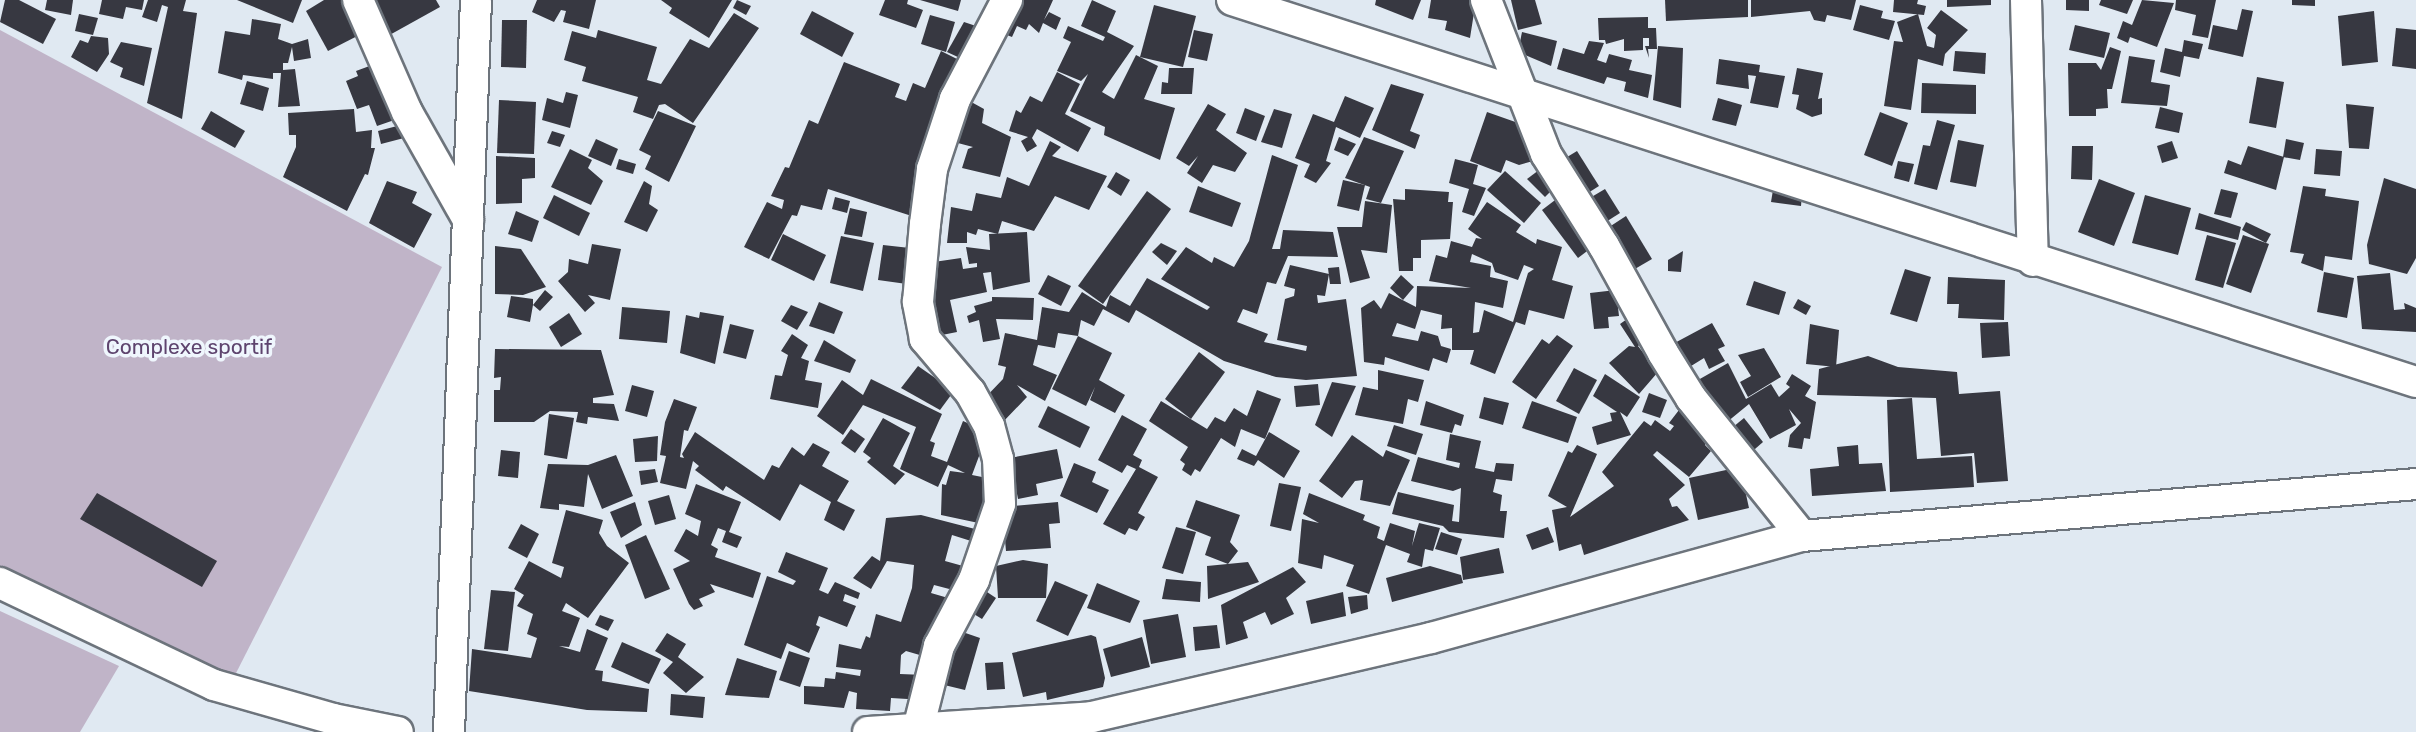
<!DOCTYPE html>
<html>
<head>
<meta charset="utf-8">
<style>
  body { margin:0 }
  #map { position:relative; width:2416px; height:732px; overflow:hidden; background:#e0e9f2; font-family:Rubik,sans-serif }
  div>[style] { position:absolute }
  .green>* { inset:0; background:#c0b4c8 }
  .building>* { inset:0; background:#373841 }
  .roads { filter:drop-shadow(2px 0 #6d747c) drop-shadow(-2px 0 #6d747c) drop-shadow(0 2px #6d747c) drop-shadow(0 -2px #6d747c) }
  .street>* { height:30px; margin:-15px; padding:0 15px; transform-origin:15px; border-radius:15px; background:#fff }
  span { translate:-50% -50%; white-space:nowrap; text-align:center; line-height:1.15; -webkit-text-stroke:7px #eff6fd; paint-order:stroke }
  .park-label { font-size:21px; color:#5e446e }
</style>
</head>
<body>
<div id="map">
  <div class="green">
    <i style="clip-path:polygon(0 30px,442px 267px,232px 681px,0 572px)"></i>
    <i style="clip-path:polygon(0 611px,119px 666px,80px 732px,0 732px)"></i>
  </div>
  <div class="building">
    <i style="clip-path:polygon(5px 0,19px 0,56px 19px,43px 44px,0 22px)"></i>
    <i style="clip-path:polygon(47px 0,73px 0,71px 15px,45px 10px)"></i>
    <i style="clip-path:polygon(102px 0,144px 0,142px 10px,126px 7px,123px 19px,99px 14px)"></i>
    <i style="clip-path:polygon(148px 0,186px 0,183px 11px,197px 13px,182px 119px,147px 103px,168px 7px,162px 5px,157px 22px,142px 17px)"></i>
    <i style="clip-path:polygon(237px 0,302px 0,293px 23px)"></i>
    <i style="clip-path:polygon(324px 0,354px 0,371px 29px,328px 51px,306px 11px)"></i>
    <i style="clip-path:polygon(366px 0,436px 0,440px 7px,386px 37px)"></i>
    <i style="clip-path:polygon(537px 0,596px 0,589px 29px,563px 22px,566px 11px,561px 10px,554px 22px,532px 12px)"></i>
    <i style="clip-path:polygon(661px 0,732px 0,709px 38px,669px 13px,672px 8px)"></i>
    <i style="clip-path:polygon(737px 0,751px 6px,746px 15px,733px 8px)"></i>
    <i style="clip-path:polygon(885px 0,908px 0,907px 4px,923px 10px,916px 28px,879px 15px)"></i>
    <i style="clip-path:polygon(920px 0,961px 0,958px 11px)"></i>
    <i style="clip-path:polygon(1013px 0,1053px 0,1044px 20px,1049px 12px,1061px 18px,1056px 30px,1043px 23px,1039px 33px,1029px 24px,1026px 30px,1017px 26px,1012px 37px,1002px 33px)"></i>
    <i style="clip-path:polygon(1092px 0,1116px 11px,1107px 32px,1134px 46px,1102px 92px,1114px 99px,1136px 55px,1158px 66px,1144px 99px,1175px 108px,1160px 160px,1104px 135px,1105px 127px,1070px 111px,1088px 74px,1081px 81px,1057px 71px,1071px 42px,1063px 38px,1068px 26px,1103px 41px,1105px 37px,1081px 26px)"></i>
    <i style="clip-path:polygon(1376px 0,1421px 0,1413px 20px,1375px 5px)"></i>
    <i style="clip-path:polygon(1431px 0,1476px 0,1470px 38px,1445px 30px,1447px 21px,1428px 18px)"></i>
    <i style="clip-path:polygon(1511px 0,1535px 0,1542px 24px,1518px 30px)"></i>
    <i style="clip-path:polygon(1665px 0,1748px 0,1748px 17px,1666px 21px)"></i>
    <i style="clip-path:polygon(1751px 0,1856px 0,1851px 20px,1827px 15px,1825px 22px,1814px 20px,1810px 11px,1751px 17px)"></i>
    <i style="clip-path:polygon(1894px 0,1918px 0,1917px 4px,1926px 6px,1924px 15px,1893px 12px)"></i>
    <i style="clip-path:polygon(1947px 0,1991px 0,1991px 5px,1947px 7px)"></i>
    <i style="clip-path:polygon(2066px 0,2089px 0,2089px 11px,2066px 10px)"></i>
    <i style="clip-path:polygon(2101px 0,2133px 0,2127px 14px,2099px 5px)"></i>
    <i style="clip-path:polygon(2142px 0,2174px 3px,2157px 47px,2130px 37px,2128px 43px,2117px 38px,2123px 21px,2132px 25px)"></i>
    <i style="clip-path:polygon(2176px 0,2216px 0,2208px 38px,2192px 35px,2196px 15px,2175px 10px)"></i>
    <i style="clip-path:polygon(2292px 0,2315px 0,2315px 6px,2292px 5px)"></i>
    <i style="clip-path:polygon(1154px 5px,1196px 16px,1183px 67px,1140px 57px)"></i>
    <i style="clip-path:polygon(1860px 5px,1883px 11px,1881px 18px,1895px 21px,1889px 40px,1853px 30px)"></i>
    <i style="clip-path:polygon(2242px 9px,2253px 11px,2243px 57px,2208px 49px,2213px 25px,2237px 30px)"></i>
    <i style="clip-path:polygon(1941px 10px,1968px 30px,1945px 54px,1943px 66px,1918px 59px,1911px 110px,1884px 106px,1894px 41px,1903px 42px,1897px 22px,1918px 14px,1927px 46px,1934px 48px,1936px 35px,1927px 28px)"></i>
    <i style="clip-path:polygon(812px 11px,854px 33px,842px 57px,800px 34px)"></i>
    <i style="clip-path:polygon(2374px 11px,2378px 62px,2342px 66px,2338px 16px)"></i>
    <i style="clip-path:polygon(734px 13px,759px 28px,693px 123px,665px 104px,659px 105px,653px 119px,633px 112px,638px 97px,582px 81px,586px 67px,564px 60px,572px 31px,596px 38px,598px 30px,657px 47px,647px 80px,661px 84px,690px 39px,709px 48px)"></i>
    <i style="clip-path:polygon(79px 14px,98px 18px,93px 35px,75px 31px)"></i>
    <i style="clip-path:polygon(930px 15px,955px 22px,946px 52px,921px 44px)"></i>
    <i style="clip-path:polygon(1648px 17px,1648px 28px,1656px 28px,1657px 49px,1648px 49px,1649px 58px,1645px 46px,1649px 46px,1649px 38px,1643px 38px,1643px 50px,1624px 51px,1624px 39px,1606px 44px,1605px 40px,1599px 40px,1598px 18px)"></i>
    <i style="clip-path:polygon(252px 19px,281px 24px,278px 39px,292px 44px,308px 39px,311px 58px,294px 61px,292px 47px,288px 63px,283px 63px,283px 70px,295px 69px,300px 106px,278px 107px,281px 73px,273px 73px,273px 79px,243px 75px,242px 80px,218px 73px,225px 31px,250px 35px)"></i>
    <i style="clip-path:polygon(502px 20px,527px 20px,526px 68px,501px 67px)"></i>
    <i style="clip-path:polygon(964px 22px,991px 31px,973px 64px,947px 52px)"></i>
    <i style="clip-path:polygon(2075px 25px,2110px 33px,2104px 58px,2069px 50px)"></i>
    <i style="clip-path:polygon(2396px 28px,2416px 30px,2416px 69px,2392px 66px)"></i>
    <i style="clip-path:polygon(1194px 30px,1213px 34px,1207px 61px,1188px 57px)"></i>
    <i style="clip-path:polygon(1522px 32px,1557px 41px,1551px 66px,1518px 52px)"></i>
    <i style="clip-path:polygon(91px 36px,108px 38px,109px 54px,97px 72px,71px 57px,80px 40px,88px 43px)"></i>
    <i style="clip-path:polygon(2184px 40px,2203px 44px,2199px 59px,2184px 56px,2180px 77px,2160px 72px,2165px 48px,2182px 52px)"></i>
    <i style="clip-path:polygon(1589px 41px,1604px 43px,1597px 60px,1606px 63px,1609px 54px,1632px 60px,1629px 70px,1652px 75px,1648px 98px,1624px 91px,1626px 82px,1607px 77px,1604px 84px,1557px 69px,1563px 48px,1584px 54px)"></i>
    <i style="clip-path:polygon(121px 42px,152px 48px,144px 86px,120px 77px,123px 68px,110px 62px)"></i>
    <i style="clip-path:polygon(1658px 46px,1683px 48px,1681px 108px,1653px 100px)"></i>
    <i style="clip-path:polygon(2110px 47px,2121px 51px,2112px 89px,2107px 89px,2108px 108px,2096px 109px,2096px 116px,2069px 116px,2068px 63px,2096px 63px,2101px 70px)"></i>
    <i style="clip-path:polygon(941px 51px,961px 61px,913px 189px,925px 193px,921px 219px,828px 189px,822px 210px,801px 205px,797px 216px,792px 215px,769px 259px,744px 247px,767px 202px,782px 209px,784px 200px,771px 196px,785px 167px,789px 168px,809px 120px,818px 124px,844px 62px,900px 84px,895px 97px,906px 101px,913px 83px,925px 88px)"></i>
    <i style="clip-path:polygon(1955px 51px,1986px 53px,1985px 74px,1953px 71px)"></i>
    <i style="clip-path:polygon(2129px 56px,2155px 60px,2151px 82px,2170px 85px,2167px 106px,2121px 103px)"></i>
    <i style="clip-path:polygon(1719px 59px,1760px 65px,1759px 72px,1785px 76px,1778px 108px,1750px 103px,1756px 76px,1748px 75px,1749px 89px,1716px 84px)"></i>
    <i style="clip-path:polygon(383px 61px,403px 117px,377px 126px,369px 105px,357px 109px,346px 81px,358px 76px,356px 71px)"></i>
    <i style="clip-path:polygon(1169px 68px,1194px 68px,1192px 94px,1161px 94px,1162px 82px,1168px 83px)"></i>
    <i style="clip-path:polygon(1797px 68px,1823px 73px,1818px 99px,1822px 98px,1822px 114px,1812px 117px,1796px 109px,1799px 95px,1792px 94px)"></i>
    <i style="clip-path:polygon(1057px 72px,1080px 84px,1065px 114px,1091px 128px,1078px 152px,1037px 129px,1032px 138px,1037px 146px,1027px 152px,1021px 141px,1028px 137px,1009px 131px,1016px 110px,1021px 113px,1030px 96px,1042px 102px)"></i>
    <i style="clip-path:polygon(2257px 77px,2284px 82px,2276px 128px,2249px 123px)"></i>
    <i style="clip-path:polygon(247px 81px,269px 88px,263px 111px,240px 104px)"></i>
    <i style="clip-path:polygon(1922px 83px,1976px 85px,1976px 114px,1921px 113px)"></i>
    <i style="clip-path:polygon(1391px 84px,1424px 94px,1410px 131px,1420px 135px,1415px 149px,1372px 130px)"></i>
    <i style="clip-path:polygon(566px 92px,578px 95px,570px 128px,542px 120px,547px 98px,563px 103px)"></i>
    <i style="clip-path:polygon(1345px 96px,1374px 108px,1360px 138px,1336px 127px,1326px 161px,1331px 163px,1316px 183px,1304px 177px,1310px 164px,1295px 158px,1313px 114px,1334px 122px)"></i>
    <i style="clip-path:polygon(964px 98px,984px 109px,982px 123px,1011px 137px,1000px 177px,962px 168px,968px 149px,973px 147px,954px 142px)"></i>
    <i style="clip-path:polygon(1718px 98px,1742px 105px,1736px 126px,1712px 120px)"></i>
    <i style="clip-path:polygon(499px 100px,536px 102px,534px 154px,497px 153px)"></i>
    <i style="clip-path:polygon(1208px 104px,1226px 114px,1216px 130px,1247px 153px,1235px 172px,1213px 165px,1202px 183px,1187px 173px,1198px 156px,1189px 166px,1176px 158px)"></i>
    <i style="clip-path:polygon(2346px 104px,2374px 107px,2369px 149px,2349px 148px)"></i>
    <i style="clip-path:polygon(2160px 107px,2183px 113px,2179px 133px,2155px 128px)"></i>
    <i style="clip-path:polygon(1245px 108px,1265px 116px,1256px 141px,1236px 133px)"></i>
    <i style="clip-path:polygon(354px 109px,356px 132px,372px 130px,371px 148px,375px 148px,368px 175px,365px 174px,347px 211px,283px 177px,296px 147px,296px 135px,289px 135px,288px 113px)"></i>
    <i style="clip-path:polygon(1274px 109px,1292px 114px,1282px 148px,1261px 142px)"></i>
    <i style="clip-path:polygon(211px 111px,245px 131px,235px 148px,201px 129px)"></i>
    <i style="clip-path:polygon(658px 111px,696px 126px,669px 182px,645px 169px,651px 156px,639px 150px)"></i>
    <i style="clip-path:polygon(1487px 112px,1532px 128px,1544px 158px,1519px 165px,1506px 160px,1501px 173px,1470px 161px)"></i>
    <i style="clip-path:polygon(1880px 112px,1908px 123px,1892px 166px,1864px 155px)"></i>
    <i style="clip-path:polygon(1937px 120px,1955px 125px,1937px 190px,1914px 184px,1923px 145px,1930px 146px)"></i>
    <i style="clip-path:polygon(401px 125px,404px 138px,381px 144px,378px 131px)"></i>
    <i style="clip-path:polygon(552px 131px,565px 135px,560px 147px,547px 143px)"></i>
    <i style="clip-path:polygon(1339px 137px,1356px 144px,1348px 156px,1334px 150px)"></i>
    <i style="clip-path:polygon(1364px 137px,1404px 151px,1381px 203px,1366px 199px,1370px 187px,1345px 178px)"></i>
    <i style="clip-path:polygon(596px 139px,618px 149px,611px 166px,588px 156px)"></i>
    <i style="clip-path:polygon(2286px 139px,2304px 143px,2300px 160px,2283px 157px)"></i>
    <i style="clip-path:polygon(1958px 140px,1984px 145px,1976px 187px,1950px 182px)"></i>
    <i style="clip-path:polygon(1050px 141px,1061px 147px,1052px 156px,1107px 176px,1089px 210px,1055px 196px,1034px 231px,1002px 221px,998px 234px,978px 229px,976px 235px,967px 232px,967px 243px,947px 243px,951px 207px,972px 211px,976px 193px,1001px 198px,1007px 177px,1029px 186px)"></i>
    <i style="clip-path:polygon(2172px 141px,2178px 158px,2162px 163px,2157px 146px)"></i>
    <i style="clip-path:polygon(2072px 146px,2093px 146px,2092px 180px,2071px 179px)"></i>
    <i style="clip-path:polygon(2248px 146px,2284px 157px,2276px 190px,2224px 173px,2228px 160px,2241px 165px)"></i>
    <i style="clip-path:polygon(570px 149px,592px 160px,588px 168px,603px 181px,591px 205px,551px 187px)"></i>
    <i style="clip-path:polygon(2316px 149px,2342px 151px,2340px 176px,2314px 174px)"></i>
    <i style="clip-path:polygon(1577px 151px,1599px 186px,1580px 198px,1559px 162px)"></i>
    <i style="clip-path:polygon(1272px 155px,1298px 165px,1272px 249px,1280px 249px,1283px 230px,1333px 232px,1338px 257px,1288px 256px,1276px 284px,1267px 282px,1257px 314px,1243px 309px,1237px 322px,1268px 334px,1264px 342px,1306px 351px,1307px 346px,1277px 340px,1285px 299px,1294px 296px,1295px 289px,1284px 286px,1290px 265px,1329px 274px,1325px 296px,1317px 295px,1318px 303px,1346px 299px,1357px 376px,1306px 380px,1276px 377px,1224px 361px,1136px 310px,1129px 323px,1103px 309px,1094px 326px,1081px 320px,1078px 336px,1058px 333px,1055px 348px,1038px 345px,1033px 365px,1057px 375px,1045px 401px,1017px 385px,1027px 397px,1002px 423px,981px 402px,1003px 379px,1006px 367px,998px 365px,1005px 333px,1037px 340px,1042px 307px,1069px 312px,1082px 292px,1106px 307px,1110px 295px,1130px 306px,1147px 278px,1207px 310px,1210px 307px,1161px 279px,1186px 247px,1212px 263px,1214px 257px,1234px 267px,1249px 241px)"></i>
    <i style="clip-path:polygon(496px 156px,535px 158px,535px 178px,522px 179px,522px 203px,496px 204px)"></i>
    <i style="clip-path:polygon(619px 159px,636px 164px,633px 174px,616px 169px)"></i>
    <i style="clip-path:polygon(1455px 159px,1478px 165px,1473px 184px,1486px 188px,1474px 216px,1462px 212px,1469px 189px,1449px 183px)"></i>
    <i style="clip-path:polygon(1898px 161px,1914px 164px,1909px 182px,1894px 178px)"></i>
    <i style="clip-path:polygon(1547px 164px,1560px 182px,1545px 197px,1527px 179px)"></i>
    <i style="clip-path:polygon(1505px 171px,1541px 203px,1524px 223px,1487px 190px)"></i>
    <i style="clip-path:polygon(1116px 172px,1130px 180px,1121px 196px,1107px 187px)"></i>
    <i style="clip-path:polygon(2384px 178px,2416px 189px,2416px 258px,2407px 274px,2369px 264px,2367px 245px)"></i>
    <i style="clip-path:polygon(2099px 179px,2135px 193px,2114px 246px,2078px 232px)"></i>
    <i style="clip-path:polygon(1343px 180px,1365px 185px,1359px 211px,1337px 206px)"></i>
    <i style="clip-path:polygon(387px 181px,417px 192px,412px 203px,432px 214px,414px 248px,369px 223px)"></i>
    <i style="clip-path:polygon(644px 181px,652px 186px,649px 204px,658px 210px,647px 232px,624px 222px)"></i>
    <i style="clip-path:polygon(1198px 186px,1241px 203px,1232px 227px,1189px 212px)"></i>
    <i style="clip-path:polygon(2303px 186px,2326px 189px,2325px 196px,2359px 201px,2352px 260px,2325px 256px,2323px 271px,2301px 263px,2304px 254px,2290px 252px)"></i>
    <i style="clip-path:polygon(1405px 189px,1449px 192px,1448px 202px,1453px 202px,1450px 239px,1421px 240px,1421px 258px,1413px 258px,1413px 271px,1399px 271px,1393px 199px,1405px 200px)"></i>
    <i style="clip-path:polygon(1605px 189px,1620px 213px,1598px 227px,1583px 202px)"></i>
    <i style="clip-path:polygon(2221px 189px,2238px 193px,2231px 218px,2214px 214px)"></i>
    <i style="clip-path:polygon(1773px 190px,1802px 194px,1801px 206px,1771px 202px)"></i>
    <i style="clip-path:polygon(1147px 191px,1171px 209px,1103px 304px,1078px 286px)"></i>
    <i style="clip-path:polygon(1563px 194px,1599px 242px,1578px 258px,1542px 210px)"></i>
    <i style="clip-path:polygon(554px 195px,590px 213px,579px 236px,543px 218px)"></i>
    <i style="clip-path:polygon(2145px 195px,2191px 208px,2178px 255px,2132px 243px)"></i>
    <i style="clip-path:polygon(835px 197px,850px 201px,847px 213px,832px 209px)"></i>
    <i style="clip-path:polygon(1365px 201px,1392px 205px,1387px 253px,1361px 250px,1370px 278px,1350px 283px,1337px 227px,1362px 227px)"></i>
    <i style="clip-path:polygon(evenodd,1487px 202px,1521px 225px,1516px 232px,1536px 244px,1537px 239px,1562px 247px,1552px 280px,1573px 286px,1564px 319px,1529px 310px,1525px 325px,1516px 322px,1495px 374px,1470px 364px,1474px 350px,1452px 350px,1452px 328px,1441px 329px,1442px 315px,1421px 310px,1415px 329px,1397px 323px,1392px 336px,1418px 341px,1421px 331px,1438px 336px,1441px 346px,1451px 349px,1447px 363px,1433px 358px,1429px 371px,1385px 357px,1384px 365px,1364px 362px,1361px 308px,1374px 300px,1381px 309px,1389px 293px,1416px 307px,1417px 286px,1471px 288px,1429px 281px,1436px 255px,1447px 258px,1451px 241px,1472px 247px,1476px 238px,1482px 239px,1468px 229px,1487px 202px,1472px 254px,1492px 263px,1495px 272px,1518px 280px,1524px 265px,1534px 269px,1528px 273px,1513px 322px,1484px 310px,1479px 332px,1473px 333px,1475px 302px,1503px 308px,1508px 281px,1490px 277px,1491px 266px,1470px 262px,1472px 254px)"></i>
    <i style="clip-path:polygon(850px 208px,867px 212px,862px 237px,844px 234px)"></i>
    <i style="clip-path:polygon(516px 211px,539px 221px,532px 242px,508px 234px)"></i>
    <i style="clip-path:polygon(2199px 213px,2241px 227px,2238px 240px,2195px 229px)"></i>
    <i style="clip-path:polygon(1626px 216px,1652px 259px,1628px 273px,1600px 233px)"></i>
    <i style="clip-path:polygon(2246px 222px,2271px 234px,2266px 243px,2242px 230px)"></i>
    <i style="clip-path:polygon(1027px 232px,1030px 282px,993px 290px,991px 272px,983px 273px,987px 292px,950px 300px,957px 332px,932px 337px,927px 263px,961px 258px,963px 269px,977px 267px,977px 263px,969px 264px,966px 247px,990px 250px,989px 234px)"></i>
    <i style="clip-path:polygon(783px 234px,826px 255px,814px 281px,771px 260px)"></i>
    <i style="clip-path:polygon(2207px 235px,2236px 243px,2223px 288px,2195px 280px)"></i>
    <i style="clip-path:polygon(2243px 235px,2269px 244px,2251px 293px,2226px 284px)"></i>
    <i style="clip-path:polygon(841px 236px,874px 243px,863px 291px,830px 283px)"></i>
    <i style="clip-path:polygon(1161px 243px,1177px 251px,1167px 265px,1152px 252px)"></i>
    <i style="clip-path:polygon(592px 244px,621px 249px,610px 300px,588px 295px,595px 303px,585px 312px,558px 281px,568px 272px,569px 259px,588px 264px)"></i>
    <i style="clip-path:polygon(883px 245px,919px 249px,914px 285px,878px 280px)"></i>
    <i style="clip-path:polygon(495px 246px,521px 249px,546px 287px,523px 295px,495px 294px)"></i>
    <i style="clip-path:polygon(1683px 251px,1681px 272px,1668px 271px,1668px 260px)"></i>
    <i style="clip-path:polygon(1339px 267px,1341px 284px,1330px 284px,1328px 268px)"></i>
    <i style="clip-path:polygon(1905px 269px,1931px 277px,1917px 322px,1890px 314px)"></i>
    <i style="clip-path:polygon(2324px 272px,2354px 278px,2347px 318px,2317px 312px)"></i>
    <i style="clip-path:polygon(2390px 273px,2394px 310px,2405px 309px,2404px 303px,2416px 308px,2416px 332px,2362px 329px,2357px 276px)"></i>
    <i style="clip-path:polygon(1048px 275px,1071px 286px,1061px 306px,1038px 294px)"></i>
    <i style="clip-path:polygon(1401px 275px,1414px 287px,1403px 300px,1390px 288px)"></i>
    <i style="clip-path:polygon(1948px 277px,2005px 280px,2004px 320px,1958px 318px,1959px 304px,1947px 304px)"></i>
    <i style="clip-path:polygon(1754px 281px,1786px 292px,1779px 315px,1746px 305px)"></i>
    <i style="clip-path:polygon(545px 290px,553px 297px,540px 311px,533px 305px,530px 322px,507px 317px,511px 296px,533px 299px,533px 305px)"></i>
    <i style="clip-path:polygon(1616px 290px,1619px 316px,1608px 317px,1609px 328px,1594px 329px,1590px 293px)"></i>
    <i style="clip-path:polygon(992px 297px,1034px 298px,1033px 320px,996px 319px,1000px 339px,983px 342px,979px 320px,969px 323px,967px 316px,976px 312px,974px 306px,992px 301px)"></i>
    <i style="clip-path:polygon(1798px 299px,1811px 306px,1806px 315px,1793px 308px)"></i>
    <i style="clip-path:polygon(819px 302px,843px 312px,834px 334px,809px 326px)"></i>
    <i style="clip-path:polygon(791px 305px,808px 312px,797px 330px,781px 321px)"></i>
    <i style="clip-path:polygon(622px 307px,670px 311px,667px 343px,619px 339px)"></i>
    <i style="clip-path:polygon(700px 312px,724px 316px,715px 364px,680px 353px,686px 315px,699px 318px)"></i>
    <i style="clip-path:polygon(1637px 312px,1652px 336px,1638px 346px,1658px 372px,1639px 394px,1609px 363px,1629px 346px,1635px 347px,1620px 324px)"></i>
    <i style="clip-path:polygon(569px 313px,582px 334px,561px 347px,549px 327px)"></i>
    <i style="clip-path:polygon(2008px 322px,2010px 356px,1982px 358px,1980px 323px)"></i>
    <i style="clip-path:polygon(1712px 323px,1725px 346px,1718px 349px,1725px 361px,1709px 369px,1704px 358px,1683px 371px,1669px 346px)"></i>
    <i style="clip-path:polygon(730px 324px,754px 330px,746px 359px,723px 353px)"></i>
    <i style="clip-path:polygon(1810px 324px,1839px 330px,1836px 367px,1806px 364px)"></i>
    <i style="clip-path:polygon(792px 334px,808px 345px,801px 358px,809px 361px,805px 380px,822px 383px,818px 408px,770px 399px,775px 375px,782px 376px,788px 355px,781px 351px)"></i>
    <i style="clip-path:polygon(1557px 335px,1573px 346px,1536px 399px,1512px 382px,1542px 339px,1549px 344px)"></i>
    <i style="clip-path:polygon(1078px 336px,1112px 353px,1099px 380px,1125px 395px,1115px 413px,1090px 400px,1095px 387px,1086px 406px,1052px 389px)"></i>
    <i style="clip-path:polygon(824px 340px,856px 360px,850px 373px,814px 361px)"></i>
    <i style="clip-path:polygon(1764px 348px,1781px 377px,1748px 397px,1740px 382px,1751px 376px,1738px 355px)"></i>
    <i style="clip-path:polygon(495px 349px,601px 350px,614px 395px,593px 398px,593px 403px,614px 404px,619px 421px,588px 417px,587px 424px,576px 422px,578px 412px,550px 411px,534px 422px,494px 422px,494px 390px,500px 390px,501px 377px,494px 378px)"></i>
    <i style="clip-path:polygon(1199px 352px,1225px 372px,1191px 419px,1165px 399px)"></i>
    <i style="clip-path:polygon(1868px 356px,1898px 367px,1957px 372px,1959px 394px,2000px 391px,2008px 481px,1977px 483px,1974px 453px,1941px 456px,1936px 398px,1817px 395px,1819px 369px)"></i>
    <i style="clip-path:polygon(1728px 363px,1746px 399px,1771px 384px,1779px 397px,1790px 387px,1786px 384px,1792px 374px,1811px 386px,1805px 396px,1816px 402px,1810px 439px,1804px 438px,1802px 449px,1788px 447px,1790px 435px,1801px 423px,1789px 409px,1796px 425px,1770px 439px,1749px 404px,1721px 427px,1691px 384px)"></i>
    <i style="clip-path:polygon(918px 366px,954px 391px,940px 410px,901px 388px)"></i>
    <i style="clip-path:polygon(1574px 368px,1597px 380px,1579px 414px,1556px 401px)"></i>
    <i style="clip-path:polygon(1378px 370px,1424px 380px,1418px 402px,1408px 399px,1403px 424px,1355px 415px,1363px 387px,1378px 390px)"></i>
    <i style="clip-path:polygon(1605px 374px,1640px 397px,1627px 417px,1620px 412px,1631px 435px,1597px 445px,1592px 427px,1612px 421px,1610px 413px,1617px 412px,1593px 396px)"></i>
    <i style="clip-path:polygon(871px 379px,942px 414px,930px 441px,935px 443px,931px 456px,947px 462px,963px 421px,988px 432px,972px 475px,997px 480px,988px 525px,941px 515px,942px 484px,946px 485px,950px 471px,965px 473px,948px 465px,938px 487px,900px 469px,916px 427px,863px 405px,843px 435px,817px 416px,842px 380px,863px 395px)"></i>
    <i style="clip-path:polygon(1332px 382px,1356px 386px,1332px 437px,1315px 425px)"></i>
    <i style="clip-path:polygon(1318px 384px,1320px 405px,1296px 407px,1294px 386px)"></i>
    <i style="clip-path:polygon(632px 385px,654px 391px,647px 417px,625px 411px)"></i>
    <i style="clip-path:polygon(1257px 390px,1281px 399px,1265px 439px,1241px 429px,1235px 447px,1221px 438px,1200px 472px,1195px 469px,1191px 476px,1182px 470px,1185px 464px,1180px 460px,1188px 447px,1149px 421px,1161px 401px,1207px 429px,1215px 417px,1225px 422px,1234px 408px,1247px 416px)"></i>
    <i style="clip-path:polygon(1649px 393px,1667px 400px,1660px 418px,1642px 412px)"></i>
    <i style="clip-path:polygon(1484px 397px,1509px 403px,1503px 425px,1479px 418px)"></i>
    <i style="clip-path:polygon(1912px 398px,1917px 459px,1972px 456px,1974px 487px,1890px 492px,1887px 400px)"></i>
    <i style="clip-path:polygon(674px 399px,697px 407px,688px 431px,684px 430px,680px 457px,684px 458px,682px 454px,695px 432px,764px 480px,772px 465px,779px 468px,792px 447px,804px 456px,813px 443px,830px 452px,822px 466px,849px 481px,837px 501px,855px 510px,844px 531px,824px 520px,831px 502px,800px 484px,780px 521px,726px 486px,723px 491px,695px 470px,699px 466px,693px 461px,686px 489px,660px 483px,666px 456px,660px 455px,665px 422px)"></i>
    <i style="clip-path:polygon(1426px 401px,1464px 415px,1461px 426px,1455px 424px,1452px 433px,1420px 425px)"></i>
    <i style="clip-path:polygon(1532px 401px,1577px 417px,1568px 443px,1522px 428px)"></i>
    <i style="clip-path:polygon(1048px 406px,1090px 427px,1080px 448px,1038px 427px)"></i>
    <i style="clip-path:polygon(1679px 410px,1709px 436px,1705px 445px,1711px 451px,1689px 477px,1657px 451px,1653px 455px,1685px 485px,1669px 499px,1672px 507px,1677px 506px,1689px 520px,1584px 555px,1581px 544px,1559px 551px,1552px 510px,1567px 507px,1548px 496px,1568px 451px,1572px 453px,1577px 445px,1597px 454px,1570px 517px,1614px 486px,1602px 472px,1644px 421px,1651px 426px,1655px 420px,1670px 431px,1674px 426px,1669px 423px)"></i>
    <i style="clip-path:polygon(549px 414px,574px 418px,567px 459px,544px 455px)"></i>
    <i style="clip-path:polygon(1122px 415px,1147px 429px,1133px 455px,1142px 460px,1139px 467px,1158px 477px,1138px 513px,1145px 517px,1137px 531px,1129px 528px,1125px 535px,1103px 524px,1136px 469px,1127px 465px,1122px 473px,1098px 460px)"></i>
    <i style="clip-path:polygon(883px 418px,910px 433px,893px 466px,905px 474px,895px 485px,867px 462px,871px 458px,863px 452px)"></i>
    <i style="clip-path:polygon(1744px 418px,1763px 442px,1747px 456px,1727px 432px)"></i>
    <i style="clip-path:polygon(1394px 425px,1423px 434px,1416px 455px,1387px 446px)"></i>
    <i style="clip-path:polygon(851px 429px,865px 439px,855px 453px,841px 443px)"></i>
    <i style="clip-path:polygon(1269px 432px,1300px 451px,1284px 478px,1258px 460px,1254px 466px,1237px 459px,1242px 449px,1256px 456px)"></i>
    <i style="clip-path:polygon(1450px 434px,1481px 441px,1475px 468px,1494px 472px,1496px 463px,1514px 464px,1512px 481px,1496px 479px,1493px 492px,1502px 495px,1500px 511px,1507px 511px,1504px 538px,1449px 532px,1443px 526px,1392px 514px,1398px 492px,1454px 505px,1452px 521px,1459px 522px,1461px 488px,1453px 491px,1411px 481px,1418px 457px,1459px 468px,1460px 463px,1446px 460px)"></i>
    <i style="clip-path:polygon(1352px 435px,1383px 457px,1386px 450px,1410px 460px,1390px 506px,1360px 500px,1363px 480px,1355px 481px,1342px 498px,1319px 481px)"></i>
    <i style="clip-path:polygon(658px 436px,657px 461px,635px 462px,633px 439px)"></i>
    <i style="clip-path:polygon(1858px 445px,1859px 464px,1882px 463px,1886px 491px,1812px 496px,1810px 469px,1839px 466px,1837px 447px)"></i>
    <i style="clip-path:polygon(1057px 449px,1063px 478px,1036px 484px,1038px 495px,1018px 499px,1010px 458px)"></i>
    <i style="clip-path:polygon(501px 450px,520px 452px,518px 478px,498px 476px)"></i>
    <i style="clip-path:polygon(616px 455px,633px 496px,602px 509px,588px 474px,584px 507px,559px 504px,559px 510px,540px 508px,548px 464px,588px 465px)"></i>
    <i style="clip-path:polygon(1074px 463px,1096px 472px,1092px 482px,1109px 490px,1097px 513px,1060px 496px)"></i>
    <i style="clip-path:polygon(1740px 467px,1749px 508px,1698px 520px,1689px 478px)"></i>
    <i style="clip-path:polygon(655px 469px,658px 482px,641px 485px,639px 471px)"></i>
    <i style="clip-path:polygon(1279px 483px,1301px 487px,1291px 531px,1270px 526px)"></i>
    <i style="clip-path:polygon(696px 484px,741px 502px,729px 532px,742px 537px,737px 548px,722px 542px,726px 531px,718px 528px,711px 545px,718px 549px,715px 557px,761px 573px,753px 598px,710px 584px,715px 592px,699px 599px,703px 606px,694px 610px,689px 604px,673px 569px,690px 561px,674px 551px,686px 529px,698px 536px,701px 521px,685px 514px)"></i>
    <i style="clip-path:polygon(97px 493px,217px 561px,202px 587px,80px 519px)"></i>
    <i style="clip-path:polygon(1309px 493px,1365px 515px,1363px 520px,1380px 527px,1377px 538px,1384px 541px,1390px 523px,1415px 531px,1412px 546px,1419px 523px,1440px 528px,1433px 551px,1425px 549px,1422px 567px,1407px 562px,1410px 554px,1386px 545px,1369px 594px,1346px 586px,1354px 565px,1324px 555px,1322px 569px,1298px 563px,1302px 519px,1319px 523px,1303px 514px)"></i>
    <i style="clip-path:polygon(669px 495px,676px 519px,655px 525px,648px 501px)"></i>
    <i style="clip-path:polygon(1196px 500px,1240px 515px,1230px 542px,1238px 551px,1228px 564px,1205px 555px,1211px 537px,1186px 527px)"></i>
    <i style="clip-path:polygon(635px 502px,642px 525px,621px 538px,610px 512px)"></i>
    <i style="clip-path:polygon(1058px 502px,1060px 523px,1049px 524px,1051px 548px,1006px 551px,1002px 507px)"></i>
    <i style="clip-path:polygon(566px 510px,603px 520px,599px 533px,607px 546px,629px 563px,588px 618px,566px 603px,562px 611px,580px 618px,569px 647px,559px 646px,580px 652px,587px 629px,608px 638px,595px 670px,603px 671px,602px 681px,649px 689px,647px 712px,587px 710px,469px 691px,472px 649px,531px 658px,537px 638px,527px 634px,533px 614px,517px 606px,524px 595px,514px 589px,529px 561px,561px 578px,564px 567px,552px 563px)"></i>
    <i style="clip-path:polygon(921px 515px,975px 529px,971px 541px,952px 535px,945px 561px,963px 566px,957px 591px,934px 585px,931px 593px,955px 600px,930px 658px,906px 651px,901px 655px,900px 674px,925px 675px,924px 700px,891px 698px,890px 711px,856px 709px,857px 693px,849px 691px,844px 708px,804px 704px,804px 686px,824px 687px,825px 678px,835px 679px,836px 672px,860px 676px,861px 670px,836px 667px,839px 644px,861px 649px,866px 636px,870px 638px,876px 614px,901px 622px,912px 588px,914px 565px,887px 561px,871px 589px,853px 578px,872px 556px,880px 561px,886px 518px)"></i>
    <i style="clip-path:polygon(521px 524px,539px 534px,527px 558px,508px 548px)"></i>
    <i style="clip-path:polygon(1176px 527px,1196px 532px,1183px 574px,1162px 568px)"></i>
    <i style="clip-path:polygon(1548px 527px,1554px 542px,1532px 550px,1526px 535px)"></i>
    <i style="clip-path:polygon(1441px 532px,1462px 539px,1457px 555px,1435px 549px)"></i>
    <i style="clip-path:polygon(646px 535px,670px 589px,645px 599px,625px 545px)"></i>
    <i style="clip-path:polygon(1499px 548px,1504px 573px,1463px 580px,1460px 557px)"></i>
    <i style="clip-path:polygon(786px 552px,828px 568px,819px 590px,828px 594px,835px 582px,860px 593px,858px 599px,845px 594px,843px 601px,856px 606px,847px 627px,819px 616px,816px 625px,820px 627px,809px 653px,787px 643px,781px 659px,744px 645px,767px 576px,793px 585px,796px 581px,778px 572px)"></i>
    <i style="clip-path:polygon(1023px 560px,1048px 564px,1046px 598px,998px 598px,996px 566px)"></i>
    <i style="clip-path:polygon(1248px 562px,1259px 582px,1208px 599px,1207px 566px)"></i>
    <i style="clip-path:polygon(1430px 566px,1461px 575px,1463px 583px,1392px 602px,1386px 578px)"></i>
    <i style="clip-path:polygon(1293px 567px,1306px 582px,1286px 598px,1294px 614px,1271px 625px,1265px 612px,1243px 622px,1248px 638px,1226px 645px,1221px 605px)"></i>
    <i style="clip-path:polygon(1166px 579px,1201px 582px,1200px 602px,1162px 599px)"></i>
    <i style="clip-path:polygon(1055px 581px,1088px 595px,1068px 636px,1036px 621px)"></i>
    <i style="clip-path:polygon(1097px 583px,1140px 601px,1130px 623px,1087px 608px)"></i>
    <i style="clip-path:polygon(978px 586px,996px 598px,982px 619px,964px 608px)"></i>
    <i style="clip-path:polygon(491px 590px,515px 592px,508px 651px,484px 649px)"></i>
    <i style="clip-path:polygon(1343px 592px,1346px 616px,1311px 624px,1306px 601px)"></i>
    <i style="clip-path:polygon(1367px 595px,1368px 609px,1351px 614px,1348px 597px)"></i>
    <i style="clip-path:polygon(1178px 614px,1186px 657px,1151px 664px,1143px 620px)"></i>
    <i style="clip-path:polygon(600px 615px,614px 620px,608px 631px,595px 625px)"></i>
    <i style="clip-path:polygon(1217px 625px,1220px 648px,1195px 651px,1193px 627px)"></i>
    <i style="clip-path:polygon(951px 628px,980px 638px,965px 690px,936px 683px)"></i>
    <i style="clip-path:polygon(667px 633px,686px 644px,678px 657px,704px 677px,686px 693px,663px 673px,673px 662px,655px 651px)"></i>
    <i style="clip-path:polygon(1091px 635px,1096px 637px,1105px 678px,1103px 687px,1047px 700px,1046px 692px,1023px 697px,1012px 653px)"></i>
    <i style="clip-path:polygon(1142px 637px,1150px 667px,1111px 677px,1103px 649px)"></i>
    <i style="clip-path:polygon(622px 642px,661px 659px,649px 684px,611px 667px)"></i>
    <i style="clip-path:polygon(789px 651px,810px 658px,800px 687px,779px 680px)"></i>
    <i style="clip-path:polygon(737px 658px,777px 671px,769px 698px,725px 695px)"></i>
    <i style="clip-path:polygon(1003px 662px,1005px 689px,987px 690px,985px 663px)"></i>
    <i style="clip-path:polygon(671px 694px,705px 697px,703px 718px,670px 715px)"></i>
  </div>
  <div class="roads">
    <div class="street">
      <i style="left:358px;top:0;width:122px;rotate:66.4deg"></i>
      <i style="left:407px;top:112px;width:124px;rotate:60.5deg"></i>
      <i style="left:1232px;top:0;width:1244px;rotate:17.88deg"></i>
      <i style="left:1486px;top:0;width:165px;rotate:68.7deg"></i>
      <i style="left:1546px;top:154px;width:109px;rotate:57.8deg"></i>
      <i style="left:1604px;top:246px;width:122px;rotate:61.1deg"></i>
      <i style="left:1663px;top:353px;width:53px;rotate:58.1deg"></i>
      <i style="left:1691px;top:398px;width:177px;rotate:51.2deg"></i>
      <i style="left:2026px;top:0;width:261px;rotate:88.5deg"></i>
      <i style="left:0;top:583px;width:237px;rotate:25.5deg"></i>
      <i style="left:214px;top:685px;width:124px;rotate:15.9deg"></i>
      <i style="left:333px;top:719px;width:66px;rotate:11.3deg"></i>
      <i style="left:918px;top:729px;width:86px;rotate:-75.8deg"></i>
      <i style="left:939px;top:646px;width:75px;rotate:-62.1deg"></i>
      <i style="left:974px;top:580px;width:80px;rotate:-71.1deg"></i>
      <i style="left:1000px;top:504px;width:45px;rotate:-92.5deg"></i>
      <i style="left:998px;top:459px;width:34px;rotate:-105deg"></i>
      <i style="left:989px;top:426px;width:39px;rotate:-119deg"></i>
      <i style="left:970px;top:392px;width:70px;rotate:-130.3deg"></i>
      <i style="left:925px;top:339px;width:38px;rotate:-101deg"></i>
      <i style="left:918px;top:302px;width:78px;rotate:-84.9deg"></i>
      <i style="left:925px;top:224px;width:55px;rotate:-82.7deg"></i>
      <i style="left:932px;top:169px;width:74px;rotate:-71.8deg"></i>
      <i style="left:955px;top:99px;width:112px;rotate:-62.3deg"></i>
      <i style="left:449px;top:732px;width:732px;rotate:-87.89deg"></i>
      <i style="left:868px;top:732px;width:225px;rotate:-3.8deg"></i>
      <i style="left:1092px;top:717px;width:348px;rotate:-13.1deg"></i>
      <i style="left:1431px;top:638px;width:385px;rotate:-15.4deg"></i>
      <i style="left:1802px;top:536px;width:616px;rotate:-4.84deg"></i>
    </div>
  </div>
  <div class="park-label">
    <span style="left:189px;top:347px">Complexe sportif</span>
  </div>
</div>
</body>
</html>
